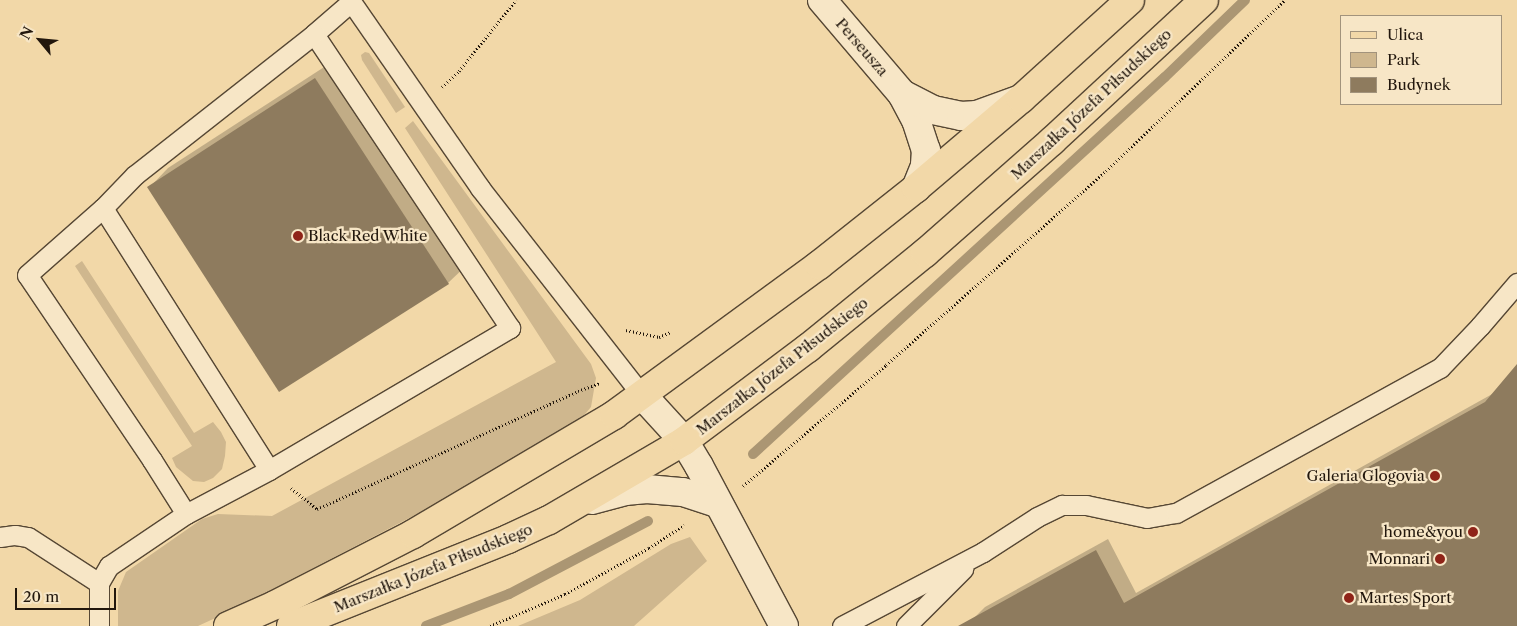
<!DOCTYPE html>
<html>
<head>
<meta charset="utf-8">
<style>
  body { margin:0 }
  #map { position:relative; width:1517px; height:626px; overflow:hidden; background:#f2d8a8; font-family:"Libre Caslon Text",serif }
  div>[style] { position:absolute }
  .green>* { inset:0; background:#cfb78e }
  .shadow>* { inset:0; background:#0003 }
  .stream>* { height:10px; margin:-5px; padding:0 5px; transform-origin:5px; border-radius:5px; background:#ab9673 }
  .building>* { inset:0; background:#8e7b5e }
  .path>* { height:3px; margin-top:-1.5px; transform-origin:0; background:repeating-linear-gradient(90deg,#22170d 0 1px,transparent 0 3.5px) }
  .roads { filter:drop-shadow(1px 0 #564734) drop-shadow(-1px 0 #564734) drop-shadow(0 1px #564734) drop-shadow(0 -1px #564734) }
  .lane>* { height:19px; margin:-9.5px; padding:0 9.5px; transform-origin:9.5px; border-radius:9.5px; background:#f7e6c6 }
  .street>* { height:28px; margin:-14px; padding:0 14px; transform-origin:14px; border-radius:14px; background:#f7e6c6 }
  .primary>* { height:28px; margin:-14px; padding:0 14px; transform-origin:14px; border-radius:14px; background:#f2d8a8 }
  .dots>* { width:14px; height:14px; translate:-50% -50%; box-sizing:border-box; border:2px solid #f7e6c6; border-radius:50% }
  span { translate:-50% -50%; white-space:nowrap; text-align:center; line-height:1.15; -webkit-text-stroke:4.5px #f7e6c6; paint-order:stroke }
  .street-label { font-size:15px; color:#22170d }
  .poi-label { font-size:15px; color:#22170d }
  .left { translate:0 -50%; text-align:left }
  .right { translate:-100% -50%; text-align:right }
  .legend { position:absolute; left:1340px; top:15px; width:162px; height:90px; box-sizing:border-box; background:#f7e6c6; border:1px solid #a2937c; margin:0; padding:6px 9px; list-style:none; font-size:15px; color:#22170d }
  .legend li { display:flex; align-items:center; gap:10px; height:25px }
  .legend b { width:25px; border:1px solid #a2937c }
  .north { position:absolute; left:15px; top:15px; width:50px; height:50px; -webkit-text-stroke:4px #f7e6c6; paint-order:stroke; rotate:298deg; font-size:14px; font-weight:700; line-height:20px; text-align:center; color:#22170d }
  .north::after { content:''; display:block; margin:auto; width:18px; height:22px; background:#22170d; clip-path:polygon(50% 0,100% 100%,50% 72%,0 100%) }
  .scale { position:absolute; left:15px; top:588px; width:101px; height:22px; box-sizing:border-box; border:2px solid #22170d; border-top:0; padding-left:6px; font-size:15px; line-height:18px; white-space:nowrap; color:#22170d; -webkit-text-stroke:4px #f7e6c6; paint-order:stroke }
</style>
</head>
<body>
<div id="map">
  <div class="green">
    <i style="clip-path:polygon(365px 52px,369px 53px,405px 107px,396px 113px,362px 60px,361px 55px)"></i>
    <i style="clip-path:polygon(413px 121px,591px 364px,596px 378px,591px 407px,580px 420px,461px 491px,235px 609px,198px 626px,118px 626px,118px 591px,126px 572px,202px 519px,218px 514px,272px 516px,556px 362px,405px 128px)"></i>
    <i style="clip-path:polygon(82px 261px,194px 433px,213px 422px,221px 432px,226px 442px,225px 456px,222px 469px,213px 478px,204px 482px,193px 481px,176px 467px,172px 458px,192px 446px,75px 266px)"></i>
    <i style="clip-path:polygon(690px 537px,707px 561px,634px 626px,518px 626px,580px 600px,671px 544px)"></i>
  </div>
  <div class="shadow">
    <i style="clip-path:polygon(335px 60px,468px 264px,448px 283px,149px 188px,168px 168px)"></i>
    <i style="clip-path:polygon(1517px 365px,1517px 626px,966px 626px,985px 607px,1108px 539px,1136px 593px,1494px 393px)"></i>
  </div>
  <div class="stream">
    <i style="left:753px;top:454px;width:558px;rotate:-42.46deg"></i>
    <i style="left:1165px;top:77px;width:111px;rotate:-43.9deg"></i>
    <i style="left:426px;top:626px;width:89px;rotate:-21.1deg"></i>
    <i style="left:509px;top:594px;width:157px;rotate:-27.7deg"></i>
  </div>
  <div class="building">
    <i style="clip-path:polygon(315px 78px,449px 284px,279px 392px,147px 187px)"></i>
    <i style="clip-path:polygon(1517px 364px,1517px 626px,958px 626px,1096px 550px,1124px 603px,1485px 402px)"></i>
  </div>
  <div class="path">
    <i style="left:442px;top:87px;width:23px;rotate:-43deg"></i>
    <i style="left:459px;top:71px;width:91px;rotate:-51.2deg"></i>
    <i style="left:626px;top:330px;width:34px;rotate:12deg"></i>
    <i style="left:659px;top:337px;width:13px;rotate:-23deg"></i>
    <i style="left:743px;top:486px;width:187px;rotate:-40.2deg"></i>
    <i style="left:886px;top:365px;width:293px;rotate:-41.4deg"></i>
    <i style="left:1106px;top:171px;width:248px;rotate:-43.7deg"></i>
    <i style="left:291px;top:488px;width:33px;rotate:39deg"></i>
    <i style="left:317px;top:509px;width:286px;rotate:-24.3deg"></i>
    <i style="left:578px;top:391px;width:23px;rotate:-20deg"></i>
    <i style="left:490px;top:626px;width:82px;rotate:-23.1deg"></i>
    <i style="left:565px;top:594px;width:96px;rotate:-28.7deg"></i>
    <i style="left:649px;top:548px;width:42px;rotate:-33.3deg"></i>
  </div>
  <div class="roads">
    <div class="lane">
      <i style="left:350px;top:0;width:229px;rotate:55.3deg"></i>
      <i style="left:480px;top:188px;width:263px;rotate:52deg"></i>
      <i style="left:103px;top:208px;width:310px;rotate:57.6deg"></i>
      <i style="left:269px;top:470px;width:280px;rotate:-30.5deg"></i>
      <i style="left:510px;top:328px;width:353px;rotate:-123.7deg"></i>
      <i style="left:314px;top:34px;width:49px;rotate:-40.9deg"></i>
      <i style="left:186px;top:514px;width:64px;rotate:-122.2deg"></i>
      <i style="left:152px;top:460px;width:223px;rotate:-124deg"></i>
      <i style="left:27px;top:275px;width:101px;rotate:-41.4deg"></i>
      <i style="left:103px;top:208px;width:46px;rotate:-45.9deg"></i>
      <i style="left:135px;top:175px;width:228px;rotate:-38.2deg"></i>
      <i style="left:0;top:537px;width:15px;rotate:-8deg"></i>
      <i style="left:15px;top:535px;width:13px;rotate:9deg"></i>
      <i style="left:28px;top:537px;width:85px;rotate:32.9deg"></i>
      <i style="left:99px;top:626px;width:43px;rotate:-90deg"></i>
      <i style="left:99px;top:583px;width:20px;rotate:-60deg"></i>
      <i style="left:109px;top:566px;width:93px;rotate:-34deg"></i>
      <i style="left:186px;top:514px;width:94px;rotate:-27.9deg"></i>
      <i style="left:842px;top:626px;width:159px;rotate:-27.7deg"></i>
      <i style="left:983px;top:552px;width:64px;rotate:-32.9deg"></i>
      <i style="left:1037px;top:517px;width:28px;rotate:-26deg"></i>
      <i style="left:1062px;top:505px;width:24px"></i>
      <i style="left:1086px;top:505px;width:62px;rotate:12deg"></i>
      <i style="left:1147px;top:518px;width:29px;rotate:-10deg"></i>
      <i style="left:1176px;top:513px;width:301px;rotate:-28.8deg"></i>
      <i style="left:1440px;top:368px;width:58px;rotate:-46.4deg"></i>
      <i style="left:1480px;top:326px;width:57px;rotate:-49.3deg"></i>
      <i style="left:906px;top:626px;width:81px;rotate:-45deg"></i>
    </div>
    <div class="street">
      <i style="left:822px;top:0;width:123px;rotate:49.6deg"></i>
      <i style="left:902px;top:94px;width:30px;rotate:62deg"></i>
      <i style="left:916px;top:120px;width:32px;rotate:72deg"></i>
      <i style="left:926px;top:150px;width:16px;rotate:94deg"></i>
      <i style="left:925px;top:166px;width:24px;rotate:112deg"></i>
      <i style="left:902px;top:94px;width:35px;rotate:27deg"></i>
      <i style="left:933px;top:110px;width:29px;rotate:12deg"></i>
      <i style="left:961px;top:116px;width:16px;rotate:-4deg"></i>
      <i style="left:977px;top:115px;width:44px;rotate:-20.1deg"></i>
      <i style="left:642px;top:395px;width:62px;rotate:47.6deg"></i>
      <i style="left:684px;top:441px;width:29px;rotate:59deg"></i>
      <i style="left:699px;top:466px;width:181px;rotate:62deg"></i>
      <i style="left:592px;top:500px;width:34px;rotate:-15deg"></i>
      <i style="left:625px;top:491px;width:22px;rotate:-5deg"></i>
      <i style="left:647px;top:489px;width:36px;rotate:5deg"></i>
      <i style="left:683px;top:492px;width:36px;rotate:18deg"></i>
    </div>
    <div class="primary">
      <i style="left:228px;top:626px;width:51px;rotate:-24.1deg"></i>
      <i style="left:275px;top:605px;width:155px;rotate:-27.2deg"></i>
      <i style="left:413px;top:534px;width:234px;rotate:-30.6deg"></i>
      <i style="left:614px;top:415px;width:254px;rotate:-36.2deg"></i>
      <i style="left:819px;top:265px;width:124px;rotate:-38.4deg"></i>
      <i style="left:916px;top:188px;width:138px;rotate:-40.3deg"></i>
      <i style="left:1021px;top:99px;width:147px;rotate:-42.2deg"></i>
      <i style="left:291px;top:626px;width:234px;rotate:-21.8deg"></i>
      <i style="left:508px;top:539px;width:45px;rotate:-24.9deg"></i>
      <i style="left:549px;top:520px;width:156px;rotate:-30.3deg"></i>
      <i style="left:684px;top:441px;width:155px;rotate:-36.9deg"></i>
      <i style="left:808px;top:348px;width:151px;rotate:-39.1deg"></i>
      <i style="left:925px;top:253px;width:169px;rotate:-41.4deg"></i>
      <i style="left:1052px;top:141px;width:207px;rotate:-42.8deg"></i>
    </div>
  </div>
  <div class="dots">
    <i style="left:298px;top:236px;background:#8f2418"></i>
    <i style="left:1435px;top:476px;background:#8f2418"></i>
    <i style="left:1473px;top:532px;background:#8f2418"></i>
    <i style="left:1440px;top:559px;background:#8f2418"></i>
    <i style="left:1349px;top:598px;background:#8f2418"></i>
  </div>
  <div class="street-label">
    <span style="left:862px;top:47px;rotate:49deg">Perseusza</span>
    <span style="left:1091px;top:104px;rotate:-43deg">Marszałka Józefa Piłsudskiego</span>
    <span style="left:782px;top:366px;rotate:-38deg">Marszałka Józefa Piłsudskiego</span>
    <span style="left:433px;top:568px;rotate:-22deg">Marszałka Józefa Piłsudskiego</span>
  </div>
  <div class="poi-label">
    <span class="left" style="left:308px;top:236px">Black Red White</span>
    <span class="right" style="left:1425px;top:476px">Galeria Glogovia</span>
    <span class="right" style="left:1463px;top:532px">home&amp;you</span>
    <span class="right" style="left:1430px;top:559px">Monnari</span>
    <span class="left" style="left:1359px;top:598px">Martes Sport</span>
  </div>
  <ul class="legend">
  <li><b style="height:6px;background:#f2d8a8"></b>Ulica</li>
  <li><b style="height:14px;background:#cfb78e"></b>Park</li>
  <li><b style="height:14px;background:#8e7b5e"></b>Budynek</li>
  </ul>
  <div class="north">N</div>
  <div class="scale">20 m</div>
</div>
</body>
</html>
